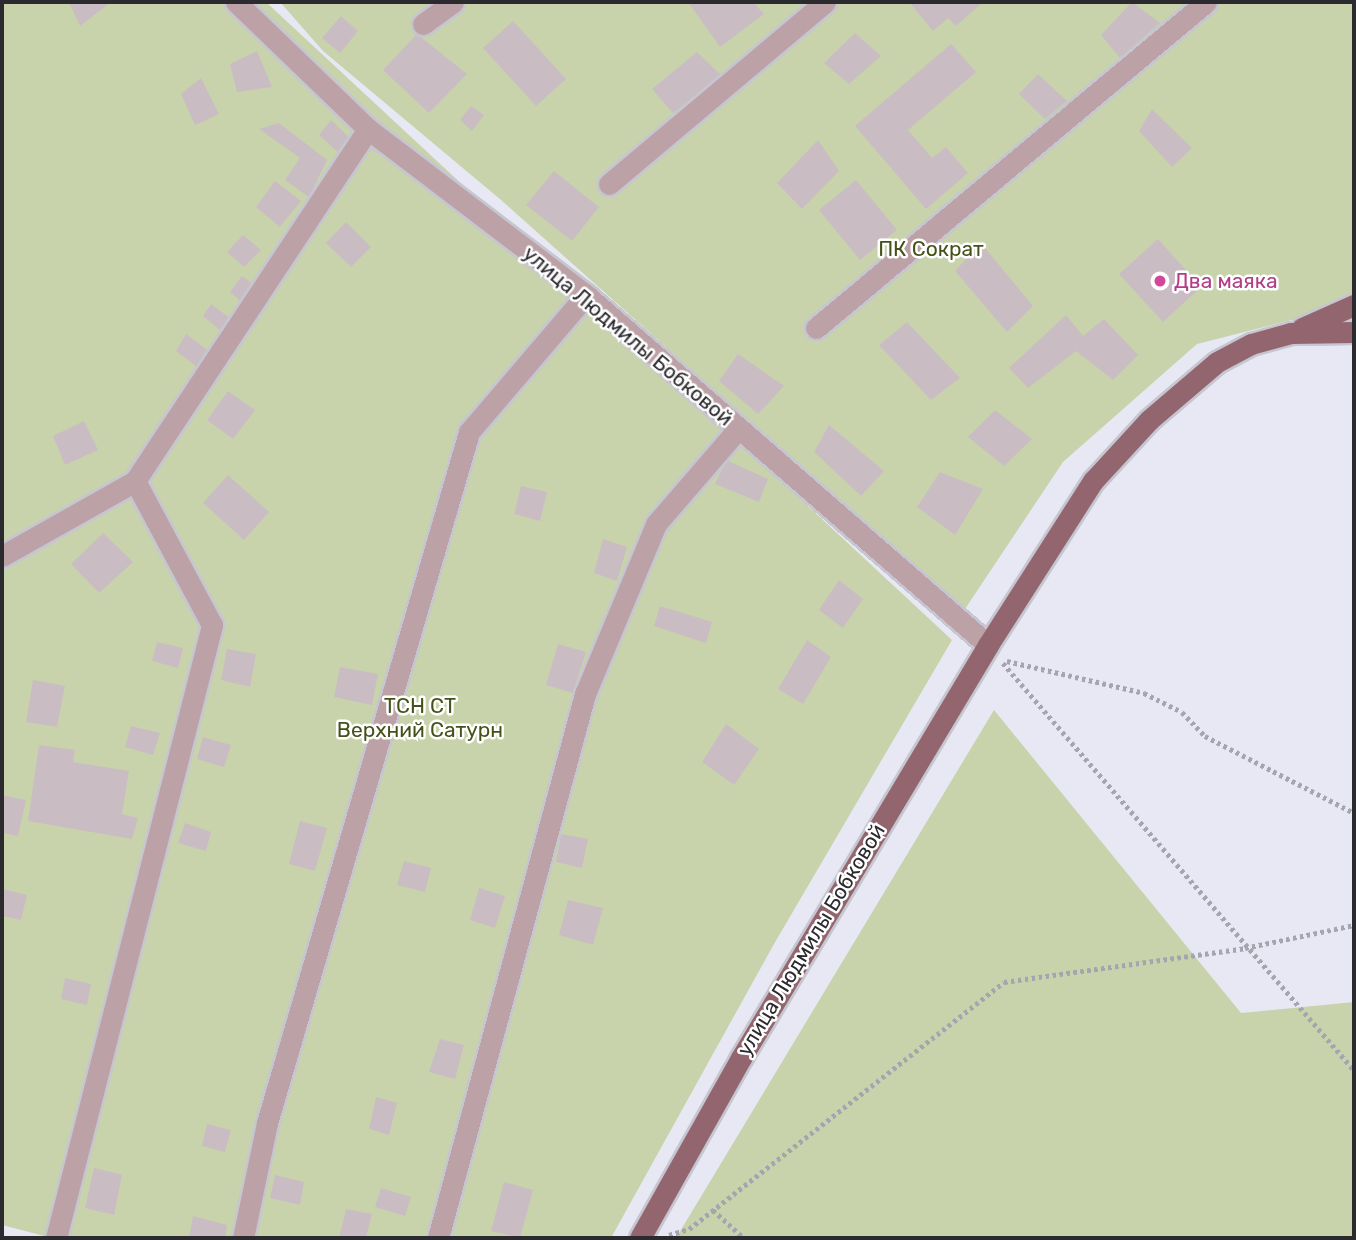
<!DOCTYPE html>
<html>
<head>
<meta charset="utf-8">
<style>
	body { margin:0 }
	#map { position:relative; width:1356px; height:1240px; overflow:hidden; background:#e8e8f4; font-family:Rubik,sans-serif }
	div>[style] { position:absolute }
	.green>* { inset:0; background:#c8d3ac }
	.building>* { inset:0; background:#c9bdc3 }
	.path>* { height:4.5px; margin-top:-2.25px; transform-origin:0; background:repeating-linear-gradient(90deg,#a5a5af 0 3.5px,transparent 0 7px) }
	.roads { filter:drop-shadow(2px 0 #c6c6d1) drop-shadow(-2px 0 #c6c6d1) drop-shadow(0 2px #c6c6d1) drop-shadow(0 -2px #c6c6d1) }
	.minor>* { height:21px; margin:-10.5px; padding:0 10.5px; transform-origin:10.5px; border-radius:10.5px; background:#bca2a6 }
	.major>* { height:21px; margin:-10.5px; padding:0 10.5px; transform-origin:10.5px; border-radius:10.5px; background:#93666f }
	.dots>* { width:19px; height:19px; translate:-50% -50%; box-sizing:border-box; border:4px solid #fff; border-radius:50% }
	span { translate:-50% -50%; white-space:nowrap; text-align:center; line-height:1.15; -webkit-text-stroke:5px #fff; paint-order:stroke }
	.park-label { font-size:21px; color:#455119 }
	.hotel-label { font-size:21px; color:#b23c85 }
	.left { translate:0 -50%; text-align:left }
	.street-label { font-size:21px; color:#2b2a2f }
	.frame { position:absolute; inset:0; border:4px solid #2b2a2f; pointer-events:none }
</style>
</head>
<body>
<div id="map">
	<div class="green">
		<i style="clip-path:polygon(2px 2px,266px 2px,952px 640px,774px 944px,611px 1238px,52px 1238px,2px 1225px)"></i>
		<i style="clip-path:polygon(280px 2px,1354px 2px,1354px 314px,1316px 314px,1197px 344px,1063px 462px,963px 612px,501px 200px,323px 51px)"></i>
		<i style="clip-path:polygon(994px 710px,1241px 1013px,1354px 1002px,1354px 1238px,676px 1238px)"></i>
	</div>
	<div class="building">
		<i style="clip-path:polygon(69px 2px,111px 2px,80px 26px)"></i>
		<i style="clip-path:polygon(688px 2px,753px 2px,764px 14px,720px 47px)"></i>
		<i style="clip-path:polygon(909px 2px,983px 2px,956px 26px,948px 18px,933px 31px)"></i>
		<i style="clip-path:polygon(1132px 2px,1160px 23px,1120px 58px,1101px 35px)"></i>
		<i style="clip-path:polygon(341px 16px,358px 31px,340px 53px,322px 38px)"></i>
		<i style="clip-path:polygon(513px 21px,566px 79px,536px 106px,483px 48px)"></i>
		<i style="clip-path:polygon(855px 33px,881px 56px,849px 84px,824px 63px)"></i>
		<i style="clip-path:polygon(417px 34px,467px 74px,429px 113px,383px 70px)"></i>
		<i style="clip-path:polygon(951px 44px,976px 72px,908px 130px,932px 158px,946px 147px,968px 173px,926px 209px,855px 126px)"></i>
		<i style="clip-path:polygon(257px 51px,272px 87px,237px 92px,230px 64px)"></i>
		<i style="clip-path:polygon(697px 52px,721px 75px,673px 113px,652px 89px)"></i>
		<i style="clip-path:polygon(1038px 74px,1067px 101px,1045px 119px,1019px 94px)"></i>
		<i style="clip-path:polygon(201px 78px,219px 114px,195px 125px,181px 94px)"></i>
		<i style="clip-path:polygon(471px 106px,484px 115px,472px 131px,460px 120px)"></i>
		<i style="clip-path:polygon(1152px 109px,1192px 148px,1172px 167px,1139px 131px)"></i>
		<i style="clip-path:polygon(331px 120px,352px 140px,340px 154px,319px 135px)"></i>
		<i style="clip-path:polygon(279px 123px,327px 160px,309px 197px,285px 180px,300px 158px,259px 129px)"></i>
		<i style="clip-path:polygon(818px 140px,839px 171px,802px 209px,777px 183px)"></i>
		<i style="clip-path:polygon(554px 171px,599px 207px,572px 241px,526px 205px)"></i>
		<i style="clip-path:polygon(856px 180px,897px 230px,860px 260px,819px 210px)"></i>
		<i style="clip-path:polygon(275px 181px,301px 201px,280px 227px,256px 207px)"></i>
		<i style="clip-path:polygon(346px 222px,371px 247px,351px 267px,326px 243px)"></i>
		<i style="clip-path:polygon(243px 235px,261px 250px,244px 267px,227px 252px)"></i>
		<i style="clip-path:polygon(1158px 239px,1201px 287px,1163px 322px,1119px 274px)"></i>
		<i style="clip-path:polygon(981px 243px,1033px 306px,1007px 332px,955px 271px)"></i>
		<i style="clip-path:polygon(242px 276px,257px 287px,244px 304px,230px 292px)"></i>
		<i style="clip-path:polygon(211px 304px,230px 318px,220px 330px,203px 316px)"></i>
		<i style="clip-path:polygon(1066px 315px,1083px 336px,1104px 319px,1138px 355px,1113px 380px,1076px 351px,1028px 388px,1009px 368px)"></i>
		<i style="clip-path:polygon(907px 322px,960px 378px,931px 400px,879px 345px)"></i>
		<i style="clip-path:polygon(186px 334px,210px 352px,197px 367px,176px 351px)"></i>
		<i style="clip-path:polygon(738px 354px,784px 386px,758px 414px,719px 381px)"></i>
		<i style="clip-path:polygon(228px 391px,255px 410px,233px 439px,207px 420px)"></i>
		<i style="clip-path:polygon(995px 410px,1032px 439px,1004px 466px,968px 437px)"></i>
		<i style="clip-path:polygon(84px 421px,98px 450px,65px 465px,53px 436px)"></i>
		<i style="clip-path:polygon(829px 425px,884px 471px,861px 496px,814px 452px)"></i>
		<i style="clip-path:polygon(726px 460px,768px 479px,759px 502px,715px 484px)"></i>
		<i style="clip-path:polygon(940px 472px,983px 489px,955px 535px,917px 507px)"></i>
		<i style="clip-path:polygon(228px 475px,269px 512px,244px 540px,203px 503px)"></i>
		<i style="clip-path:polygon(521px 486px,547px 492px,540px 521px,514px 514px)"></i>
		<i style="clip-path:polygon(103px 533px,133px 562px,99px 593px,71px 564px)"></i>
		<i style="clip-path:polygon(603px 539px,627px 547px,617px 581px,594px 573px)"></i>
		<i style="clip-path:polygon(839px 580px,863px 599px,843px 628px,819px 610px)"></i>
		<i style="clip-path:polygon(660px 606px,712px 622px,706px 643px,654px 626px)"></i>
		<i style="clip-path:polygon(807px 640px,831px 657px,803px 704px,778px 689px)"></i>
		<i style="clip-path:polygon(157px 642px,183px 648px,178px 668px,152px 661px)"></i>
		<i style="clip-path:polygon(558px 644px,586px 652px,573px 693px,546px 685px)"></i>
		<i style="clip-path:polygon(227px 649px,256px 654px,250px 687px,221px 680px)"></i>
		<i style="clip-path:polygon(340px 667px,378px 674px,372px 705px,334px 697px)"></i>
		<i style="clip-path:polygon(33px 680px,65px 686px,57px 727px,26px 722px)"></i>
		<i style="clip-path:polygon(726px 724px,759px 749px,734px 785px,702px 762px)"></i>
		<i style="clip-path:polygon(131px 726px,160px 733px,153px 755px,125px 747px)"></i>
		<i style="clip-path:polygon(203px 737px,231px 745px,224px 767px,197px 759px)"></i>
		<i style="clip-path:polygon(39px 745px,75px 750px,73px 762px,129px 771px,122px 814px,138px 818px,132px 839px,28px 821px)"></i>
		<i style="clip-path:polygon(2px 795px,26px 800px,18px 836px,2px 833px)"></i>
		<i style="clip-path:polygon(300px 821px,327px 828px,315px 871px,289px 864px)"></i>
		<i style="clip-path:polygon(185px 823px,211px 832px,206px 851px,178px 843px)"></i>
		<i style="clip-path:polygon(561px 834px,588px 839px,582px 868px,556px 862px)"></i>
		<i style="clip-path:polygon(404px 861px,431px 868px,425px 892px,397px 885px)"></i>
		<i style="clip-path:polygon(479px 888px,505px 896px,495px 928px,470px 920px)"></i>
		<i style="clip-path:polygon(2px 889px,27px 895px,21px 920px,2px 916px)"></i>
		<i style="clip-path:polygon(568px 900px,603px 908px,593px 945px,559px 935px)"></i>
		<i style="clip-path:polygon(65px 978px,91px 984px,87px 1005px,61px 999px)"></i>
		<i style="clip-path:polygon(440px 1039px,464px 1045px,455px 1079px,429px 1072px)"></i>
		<i style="clip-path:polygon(376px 1097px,397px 1103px,389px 1135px,369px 1129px)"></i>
		<i style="clip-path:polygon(207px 1124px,231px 1130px,225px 1152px,202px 1146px)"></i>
		<i style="clip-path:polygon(94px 1168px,122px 1175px,114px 1215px,85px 1208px)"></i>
		<i style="clip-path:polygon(275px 1175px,304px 1182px,300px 1205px,270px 1198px)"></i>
		<i style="clip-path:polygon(504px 1182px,533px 1190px,520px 1238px,491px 1231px)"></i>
		<i style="clip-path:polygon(381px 1188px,411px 1197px,405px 1216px,375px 1207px)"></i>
		<i style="clip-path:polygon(346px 1209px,372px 1214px,366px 1238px,339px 1238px)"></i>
		<i style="clip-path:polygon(193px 1216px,227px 1225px,225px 1238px,189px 1238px)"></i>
	</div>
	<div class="path">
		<i style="left:1007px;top:661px;width:141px;rotate:13.1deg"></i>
		<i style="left:1144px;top:693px;width:42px;rotate:26.6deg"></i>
		<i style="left:1182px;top:712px;width:33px;rotate:46deg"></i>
		<i style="left:1205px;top:736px;width:168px;rotate:27.3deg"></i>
		<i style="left:1003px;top:663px;width:537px;rotate:49.23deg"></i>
		<i style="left:713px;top:1210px;width:42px;rotate:42.1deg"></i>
		<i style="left:669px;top:1235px;width:21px;rotate:-17deg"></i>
		<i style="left:689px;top:1229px;width:400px;rotate:-38.1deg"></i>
		<i style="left:1004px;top:982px;width:243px;rotate:-8deg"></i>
		<i style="left:1245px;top:948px;width:111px;rotate:-11.9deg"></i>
	</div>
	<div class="roads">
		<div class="minor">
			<i style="left:236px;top:2px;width:183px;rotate:43.9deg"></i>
			<i style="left:368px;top:129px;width:274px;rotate:37.3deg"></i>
			<i style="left:586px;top:295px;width:533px;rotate:41.04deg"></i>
			<i style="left:423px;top:24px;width:37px;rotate:-36deg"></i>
			<i style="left:609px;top:184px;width:282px;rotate:-40.1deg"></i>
			<i style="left:816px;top:328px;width:508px;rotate:-39.89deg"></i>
			<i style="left:2px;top:556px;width:153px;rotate:-29.4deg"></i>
			<i style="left:135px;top:481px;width:422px;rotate:-56.5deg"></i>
			<i style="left:56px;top:1238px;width:633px;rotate:-75.72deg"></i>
			<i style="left:212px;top:625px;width:163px;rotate:-118.1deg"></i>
			<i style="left:243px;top:1238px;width:117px;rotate:-78.2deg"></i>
			<i style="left:267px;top:1123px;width:720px;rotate:-73.7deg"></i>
			<i style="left:469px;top:432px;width:180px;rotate:-49.5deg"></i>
			<i style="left:438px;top:1238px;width:564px;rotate:-74.88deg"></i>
			<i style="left:585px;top:694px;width:184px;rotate:-67.3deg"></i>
			<i style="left:656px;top:524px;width:125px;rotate:-49.2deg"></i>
		</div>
		<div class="major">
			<i style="left:1302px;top:328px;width:57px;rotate:-23.9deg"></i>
			<i style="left:640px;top:1238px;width:206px;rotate:-60.7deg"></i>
			<i style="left:741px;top:1058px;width:481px;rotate:-59.1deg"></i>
			<i style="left:988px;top:645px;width:195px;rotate:-57.4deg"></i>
			<i style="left:1093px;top:481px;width:83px;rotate:-47.4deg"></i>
			<i style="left:1149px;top:420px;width:89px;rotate:-40.5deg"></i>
			<i style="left:1217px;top:362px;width:38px;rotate:-28deg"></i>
			<i style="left:1251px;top:344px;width:41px;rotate:-15.4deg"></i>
			<i style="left:1291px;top:333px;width:63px;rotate:-0.9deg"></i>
		</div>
	</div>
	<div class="dots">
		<i style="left:1160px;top:281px;background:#d1479c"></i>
	</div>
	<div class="park-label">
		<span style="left:931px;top:249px">ПК Сократ</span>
		<span style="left:420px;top:718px">ТСН СТ<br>Верхний Сатурн</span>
	</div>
	<div class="hotel-label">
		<span class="left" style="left:1174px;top:281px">Два маяка</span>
	</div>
	<div class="street-label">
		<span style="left:628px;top:336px;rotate:40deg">улица Людмилы Бобковой</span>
		<span style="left:811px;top:940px;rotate:-59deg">улица Людмилы Бобковой</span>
	</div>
	<div class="frame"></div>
</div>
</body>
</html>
